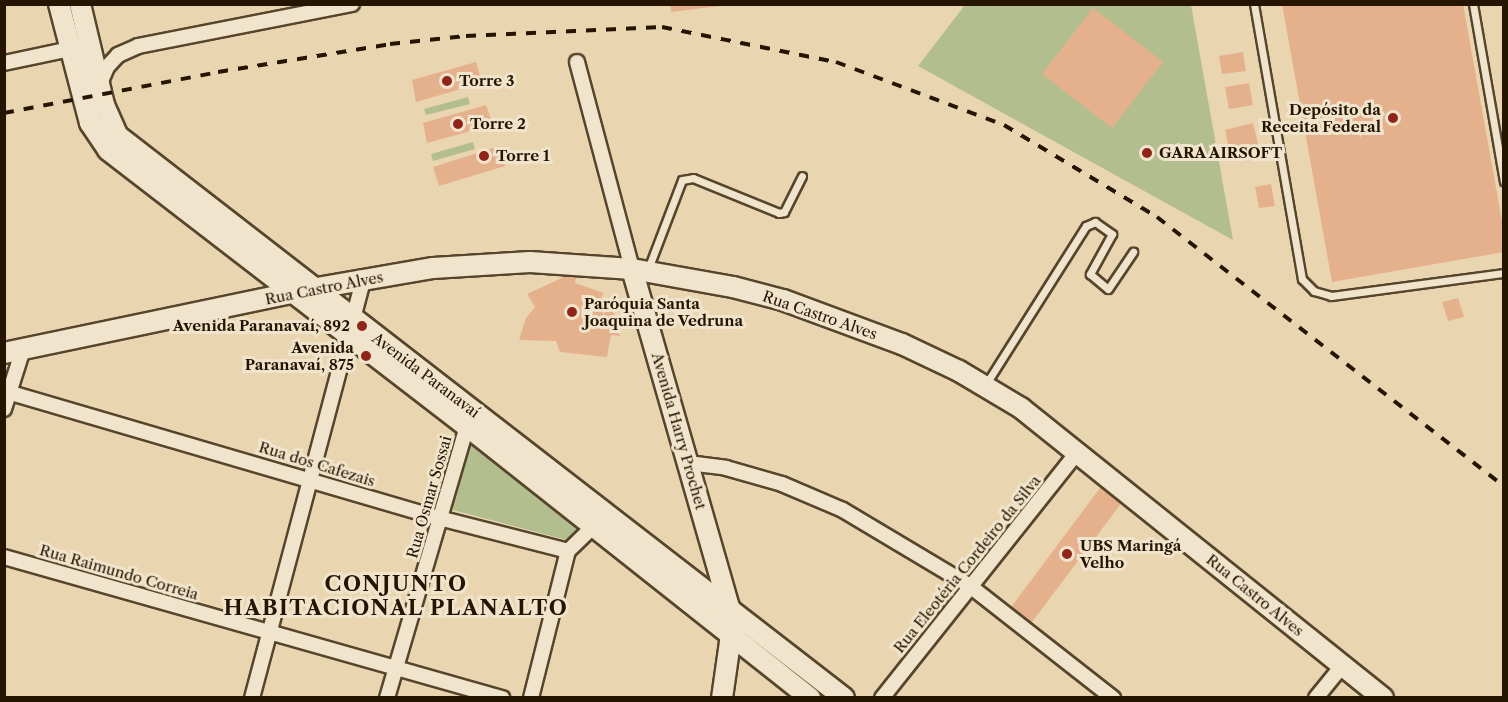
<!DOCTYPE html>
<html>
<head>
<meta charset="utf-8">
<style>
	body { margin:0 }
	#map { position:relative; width:1508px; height:702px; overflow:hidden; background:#e9d6b1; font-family:"Libre Caslon Text",serif }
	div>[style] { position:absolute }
	.green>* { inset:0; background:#b3be8e }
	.building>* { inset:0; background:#e5b18c }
	.roads { filter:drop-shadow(2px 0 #56452c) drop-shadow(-2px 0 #56452c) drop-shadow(0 2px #56452c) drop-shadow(0 -2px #56452c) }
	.lane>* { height:7px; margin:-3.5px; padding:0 3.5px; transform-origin:3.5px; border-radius:3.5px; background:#f1e4cc }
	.street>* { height:14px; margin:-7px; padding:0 7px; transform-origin:7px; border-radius:7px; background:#f1e4cc }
	.secondary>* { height:20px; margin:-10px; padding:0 10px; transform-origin:10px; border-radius:10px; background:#f1e4cc }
	.rail>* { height:4px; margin-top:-2px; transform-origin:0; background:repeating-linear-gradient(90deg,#251500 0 10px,transparent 0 20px) }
	.dots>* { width:16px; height:16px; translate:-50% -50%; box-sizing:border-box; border:3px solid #f1e4cc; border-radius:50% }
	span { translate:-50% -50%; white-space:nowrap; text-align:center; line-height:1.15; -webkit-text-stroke:6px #f1e4cc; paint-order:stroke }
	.poi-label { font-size:15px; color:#251500; font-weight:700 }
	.left { translate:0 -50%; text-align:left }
	.right { translate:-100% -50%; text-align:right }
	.street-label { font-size:15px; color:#251500 }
	.district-label { font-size:21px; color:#251500; font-weight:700; letter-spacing:1.5px }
	.frame { position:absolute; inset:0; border:6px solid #251500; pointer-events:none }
</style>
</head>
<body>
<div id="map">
	<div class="green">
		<i style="clip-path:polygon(965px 5px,1191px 5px,1233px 240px,918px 66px)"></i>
		<i style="clip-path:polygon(468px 97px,470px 104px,426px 115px,424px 109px)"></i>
		<i style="clip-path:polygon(473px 142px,475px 149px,433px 161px,431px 154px)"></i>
		<i style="clip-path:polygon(471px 434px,582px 525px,567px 540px,449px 509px)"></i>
	</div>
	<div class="building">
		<i style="clip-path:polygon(670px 4px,720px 4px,720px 6px,671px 12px)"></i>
		<i style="clip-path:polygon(1282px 4px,1463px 4px,1504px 232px,1504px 252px,1332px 282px)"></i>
		<i style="clip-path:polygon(1093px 8px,1163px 62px,1112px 128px,1042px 74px)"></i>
		<i style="clip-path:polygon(1243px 52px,1246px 71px,1222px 74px,1219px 56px)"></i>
		<i style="clip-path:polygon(476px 62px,482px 83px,416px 102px,412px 80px)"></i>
		<i style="clip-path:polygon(1249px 83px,1253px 105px,1229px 109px,1225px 87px)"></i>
		<i style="clip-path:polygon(486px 105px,493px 125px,427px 143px,423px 123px)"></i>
		<i style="clip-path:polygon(1253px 123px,1259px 148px,1230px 154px,1225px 130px)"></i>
		<i style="clip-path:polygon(499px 146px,505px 166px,439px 186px,433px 167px)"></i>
		<i style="clip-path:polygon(1271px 184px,1275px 206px,1259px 208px,1255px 187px)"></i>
		<i style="clip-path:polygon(564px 277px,576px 277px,575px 283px,604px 293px,601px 297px,620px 322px,616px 323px,620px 336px,611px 335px,607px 357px,560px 352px,556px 341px,519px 340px,526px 318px,535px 307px,527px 294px)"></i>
		<i style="clip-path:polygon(1458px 298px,1464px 317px,1448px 321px,1442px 302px)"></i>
		<i style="clip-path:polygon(1109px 476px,1129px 493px,1029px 626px,1006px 614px)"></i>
	</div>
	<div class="roads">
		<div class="lane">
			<i style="left:1254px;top:4px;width:279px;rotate:80.1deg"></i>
			<i style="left:1302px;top:279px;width:17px;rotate:45deg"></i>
			<i style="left:1314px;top:291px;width:18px;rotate:16deg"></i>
			<i style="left:1331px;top:296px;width:175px;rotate:-7.6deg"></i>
			<i style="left:1473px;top:4px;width:180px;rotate:80.1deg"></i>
			<i style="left:648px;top:269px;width:95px;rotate:-69.1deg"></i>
			<i style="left:682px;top:180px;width:11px;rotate:-10deg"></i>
			<i style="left:693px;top:178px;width:93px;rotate:22.1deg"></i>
			<i style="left:779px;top:213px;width:5px;rotate:-11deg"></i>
			<i style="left:784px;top:212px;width:40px;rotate:-63.4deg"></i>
			<i style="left:986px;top:384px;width:187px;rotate:-57.7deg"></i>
			<i style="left:1086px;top:226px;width:10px;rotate:-24deg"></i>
			<i style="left:1095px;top:222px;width:21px;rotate:35deg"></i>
			<i style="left:1112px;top:234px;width:46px;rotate:118.8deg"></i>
			<i style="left:1090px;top:274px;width:23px;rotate:40deg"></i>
			<i style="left:1108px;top:289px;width:45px;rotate:-56deg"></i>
		</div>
		<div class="street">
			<i style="left:577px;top:62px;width:214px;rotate:75.1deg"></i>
			<i style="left:4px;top:63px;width:67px;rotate:-12deg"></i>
			<i style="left:99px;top:86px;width:21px;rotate:-67deg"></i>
			<i style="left:107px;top:67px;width:16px;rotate:-47deg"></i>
			<i style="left:118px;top:55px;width:22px;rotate:-24deg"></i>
			<i style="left:138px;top:46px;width:218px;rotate:-11.1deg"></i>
			<i style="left:4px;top:391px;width:453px;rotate:16.3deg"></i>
			<i style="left:439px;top:518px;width:133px;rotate:14.3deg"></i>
			<i style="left:568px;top:551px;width:42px;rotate:-44deg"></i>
			<i style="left:4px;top:409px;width:63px;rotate:-72.4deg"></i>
			<i style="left:688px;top:463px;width:38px;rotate:7deg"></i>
			<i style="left:726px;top:468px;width:58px;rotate:15.9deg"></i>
			<i style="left:782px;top:484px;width:66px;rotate:23.1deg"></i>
			<i style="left:843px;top:510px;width:148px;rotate:30.9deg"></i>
			<i style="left:970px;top:586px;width:182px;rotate:38.1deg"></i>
			<i style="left:4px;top:557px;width:518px;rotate:15.81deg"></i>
			<i style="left:252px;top:698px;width:435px;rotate:-75.1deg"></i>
			<i style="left:387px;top:698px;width:290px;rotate:-73.6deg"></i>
			<i style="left:531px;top:698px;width:152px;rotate:-75.9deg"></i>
			<i style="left:882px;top:698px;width:315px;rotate:-51.5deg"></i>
			<i style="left:1316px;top:698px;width:41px;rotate:-50.9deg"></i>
		</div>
		<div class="secondary">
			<i style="left:59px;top:4px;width:123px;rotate:75.4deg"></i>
			<i style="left:90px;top:123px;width:32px;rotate:56deg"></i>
			<i style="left:108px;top:150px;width:453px;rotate:37.6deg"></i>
			<i style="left:467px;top:426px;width:438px;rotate:38.4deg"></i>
			<i style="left:80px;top:4px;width:104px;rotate:76.6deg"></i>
			<i style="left:104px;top:105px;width:34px;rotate:66deg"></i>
			<i style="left:118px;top:136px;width:918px;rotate:37.74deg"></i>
			<i style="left:632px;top:269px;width:352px;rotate:74deg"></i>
			<i style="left:729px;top:607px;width:28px;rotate:86deg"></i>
			<i style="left:731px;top:635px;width:64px;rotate:98.1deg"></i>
			<i style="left:4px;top:353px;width:314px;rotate:-11.8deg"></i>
			<i style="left:311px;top:289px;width:124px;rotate:-9.8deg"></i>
			<i style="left:433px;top:268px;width:97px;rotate:-3.5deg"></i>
			<i style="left:530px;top:262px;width:102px;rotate:3.9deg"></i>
			<i style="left:632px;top:269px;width:103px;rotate:10.1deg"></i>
			<i style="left:733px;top:287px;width:52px;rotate:14.6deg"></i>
			<i style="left:783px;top:300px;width:127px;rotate:20.3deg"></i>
			<i style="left:902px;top:344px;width:63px;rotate:25.3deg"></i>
			<i style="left:959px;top:371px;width:72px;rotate:30.8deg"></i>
			<i style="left:1021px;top:408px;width:464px;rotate:38.7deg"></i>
		</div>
	</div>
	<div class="rail">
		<i style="left:4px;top:113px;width:218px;rotate:-10.8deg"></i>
		<i style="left:218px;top:72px;width:174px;rotate:-9.2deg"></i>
		<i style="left:390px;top:44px;width:76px;rotate:-6deg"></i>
		<i style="left:466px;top:36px;width:196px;rotate:-2.6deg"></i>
		<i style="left:662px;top:27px;width:177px;rotate:11.4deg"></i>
		<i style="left:836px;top:62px;width:179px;rotate:20.6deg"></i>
		<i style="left:1004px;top:125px;width:179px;rotate:31deg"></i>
		<i style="left:1157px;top:217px;width:439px;rotate:37.8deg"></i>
	</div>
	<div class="dots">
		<i style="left:447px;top:81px;background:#8f2418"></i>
		<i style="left:1393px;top:118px;background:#8f2418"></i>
		<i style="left:458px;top:124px;background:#8f2418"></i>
		<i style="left:1147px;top:153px;background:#8f2418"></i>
		<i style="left:484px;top:156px;background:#8f2418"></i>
		<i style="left:572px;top:312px;background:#8f2418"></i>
		<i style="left:362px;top:326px;background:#8f2418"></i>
		<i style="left:366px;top:356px;background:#8f2418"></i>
		<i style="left:1067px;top:554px;background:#8f2418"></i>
	</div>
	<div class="poi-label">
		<span class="left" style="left:459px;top:81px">Torre 3</span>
		<span class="right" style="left:1381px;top:118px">Depósito da<br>Receita Federal</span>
		<span class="left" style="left:470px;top:124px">Torre 2</span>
		<span class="left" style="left:1159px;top:153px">GARA AIRSOFT</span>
		<span class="left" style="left:496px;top:156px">Torre 1</span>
		<span class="left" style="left:584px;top:312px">Paróquia Santa<br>Joaquina de Vedruna</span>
		<span class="right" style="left:350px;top:326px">Avenida Paranavaí, 892</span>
		<span class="right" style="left:354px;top:356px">Avenida<br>Paranavaí, 875</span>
		<span class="left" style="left:1080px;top:554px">UBS Maringá<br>Velho</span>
	</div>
	<div class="street-label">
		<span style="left:324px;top:288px;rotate:-11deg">Rua Castro Alves</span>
		<span style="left:820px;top:315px;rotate:19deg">Rua Castro Alves</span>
		<span style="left:426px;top:375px;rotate:37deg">Avenida Paranavaí</span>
		<span style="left:679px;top:431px;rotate:74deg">Avenida Harry Prochet</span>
		<span style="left:317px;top:464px;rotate:17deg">Rua dos Cafezais</span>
		<span style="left:429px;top:497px;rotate:-74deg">Rua Osmar Sossai</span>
		<span style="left:967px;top:564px;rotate:-51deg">Rua Eleotéria Cordeiro da Silva</span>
		<span style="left:119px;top:572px;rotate:16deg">Rua Raimundo Correia</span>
		<span style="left:1255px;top:595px;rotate:39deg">Rua Castro Alves</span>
	</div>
	<div class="district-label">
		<span style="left:396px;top:596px">CONJUNTO<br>HABITACIONAL PLANALTO</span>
	</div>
	<div class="frame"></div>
</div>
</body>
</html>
